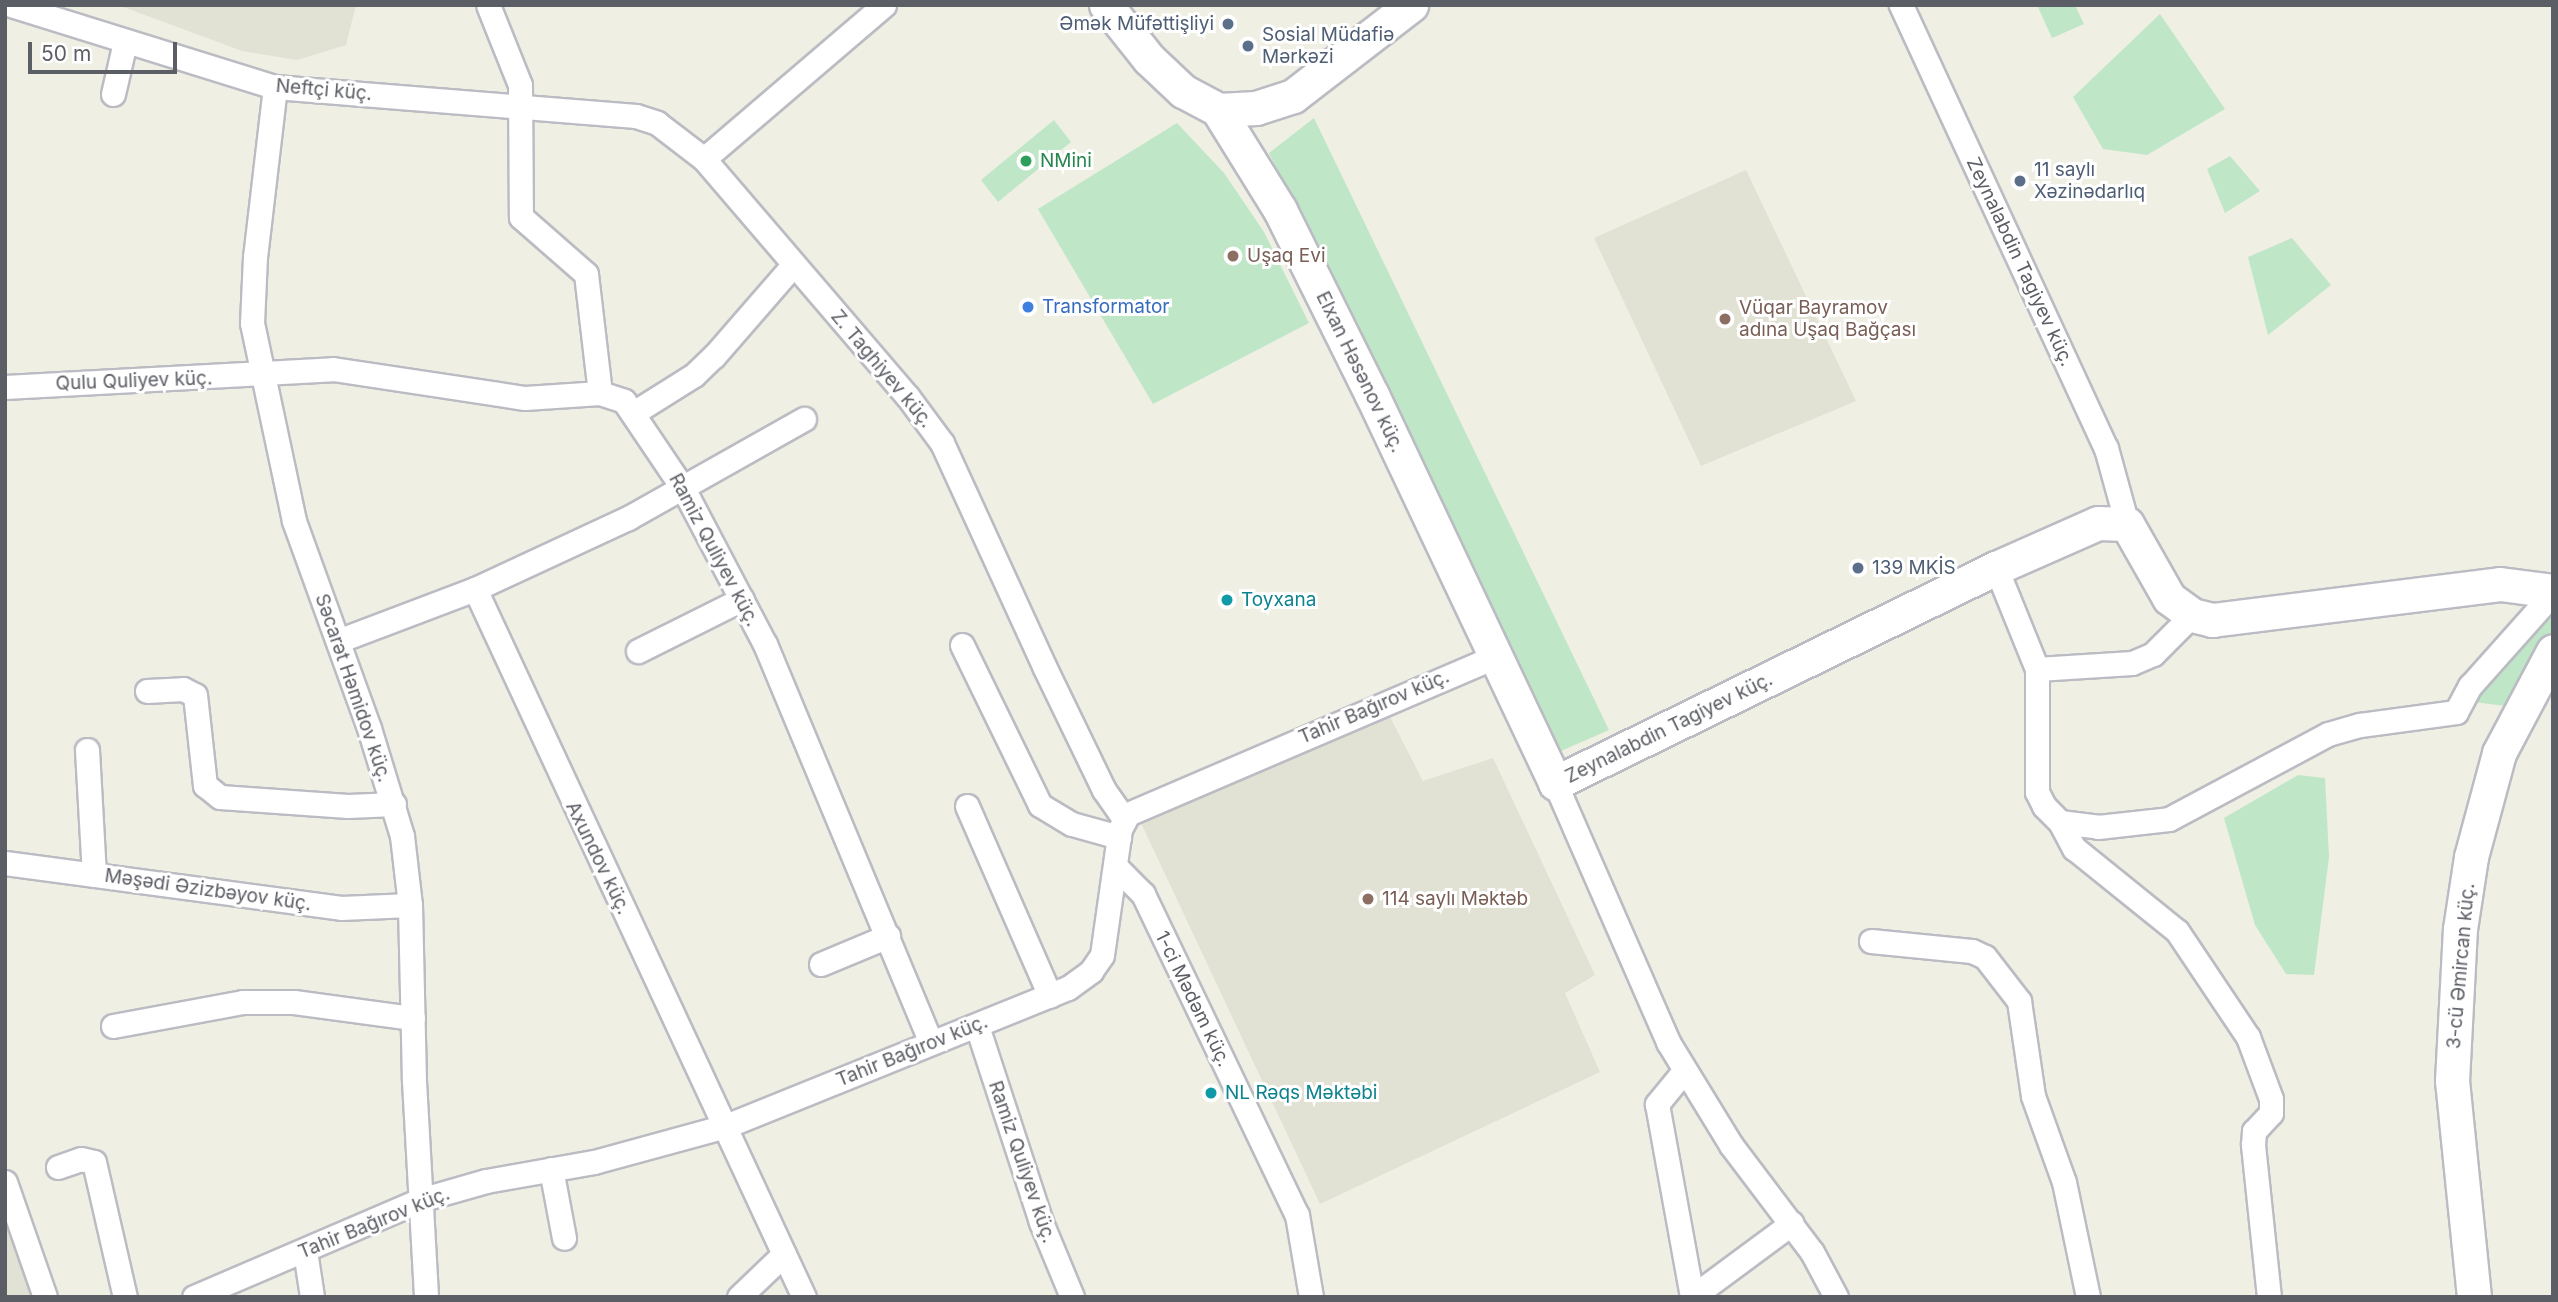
<!DOCTYPE html>
<html>
<head>
<meta charset="utf-8">
<style>
	body { margin:0 }
	#map { position:relative; width:2558px; height:1302px; overflow:hidden; background:#efefe4; font-family:Inter,sans-serif }
	div>[style] { position:absolute }
	.education>* { inset:0; background:#e1e1d4 }
	.green>* { inset:0; background:#bfe7c7 }
	.roads { filter:drop-shadow(2px 0 #bbbcc3) drop-shadow(-2px 0 #bbbcc3) drop-shadow(0 2px #bbbcc3) drop-shadow(0 -2px #bbbcc3) }
	.street>* { height:23px; margin:-11.5px; padding:0 11.5px; transform-origin:11.5px; border-radius:11.5px; background:#fff }
	.secondary>* { height:33px; margin:-16.5px; padding:0 16.5px; transform-origin:16.5px; border-radius:16.5px; background:#fff }
	.dots>* { width:19px; height:19px; translate:-50% -50%; box-sizing:border-box; border:4px solid #fff; border-radius:50% }
	span { translate:-50% -50%; white-space:nowrap; text-align:center; line-height:1.15; -webkit-text-stroke:6px #fff; paint-order:stroke }
	.service-label { font-size:19px; color:#4e5e75 }
	.right { translate:-100% -50%; text-align:right }
	.left { translate:0 -50%; text-align:left }
	.street-label { font-size:19px; color:#5c5e65 }
	.leisure-label { font-size:19px; color:#27864d }
	.education-label { font-size:19px; color:#785e54 }
	.shop-label { font-size:19px; color:#366cbe }
	.culture-label { font-size:19px; color:#0d838f }
	.frame { position:absolute; inset:0; border:7px solid #5c5e65; pointer-events:none }
	.scale { position:absolute; left:28px; top:42px; width:149px; height:32px; box-sizing:border-box; border:4px solid #5c5e65; border-top:0; padding-left:9px; font-size:21px; line-height:24px; white-space:nowrap; color:#5c5e65; -webkit-text-stroke:5px #fff; paint-order:stroke }
</style>
</head>
<body>
<div id="map">
	<div class="education">
		<i style="clip-path:polygon(118px 5px,356px 5px,346px 45px,297px 60px,242px 51px)"></i>
		<i style="clip-path:polygon(1746px 170px,1856px 401px,1701px 466px,1594px 238px)"></i>
		<i style="clip-path:polygon(1389px 715px,1423px 781px,1493px 758px,1595px 975px,1565px 993px,1600px 1072px,1320px 1204px,1141px 823px)"></i>
		<i style="clip-path:polygon(5px 1206px,34px 1284px,32px 1297px,5px 1297px)"></i>
	</div>
	<div class="green">
		<i style="clip-path:polygon(2037px 5px,2075px 5px,2084px 24px,2052px 38px)"></i>
		<i style="clip-path:polygon(2160px 14px,2225px 109px,2147px 155px,2103px 149px,2073px 97px)"></i>
		<i style="clip-path:polygon(1314px 118px,1609px 730px,1561px 751px,1269px 153px)"></i>
		<i style="clip-path:polygon(1054px 120px,1071px 142px,998px 202px,981px 180px)"></i>
		<i style="clip-path:polygon(1177px 123px,1224px 173px,1264px 232px,1309px 323px,1153px 404px,1038px 209px)"></i>
		<i style="clip-path:polygon(2230px 156px,2260px 191px,2225px 213px,2207px 169px)"></i>
		<i style="clip-path:polygon(2292px 238px,2331px 285px,2268px 335px,2248px 257px)"></i>
		<i style="clip-path:polygon(2547px 612px,2553px 618px,2553px 633px,2506px 706px,2473px 702px)"></i>
		<i style="clip-path:polygon(2298px 775px,2325px 778px,2329px 857px,2314px 975px,2286px 974px,2255px 925px,2224px 818px)"></i>
	</div>
	<div class="roads">
		<div class="street">
			<i style="left:11px;top:5px;width:276px;rotate:17.3deg"></i>
			<i style="left:275px;top:87px;width:362px;rotate:4.6deg"></i>
			<i style="left:636px;top:116px;width:22px;rotate:18deg"></i>
			<i style="left:657px;top:123px;width:59px;rotate:37.5deg"></i>
			<i style="left:488px;top:5px;width:86px;rotate:68.2deg"></i>
			<i style="left:520px;top:85px;width:132px;rotate:89.6deg"></i>
			<i style="left:521px;top:217px;width:86px;rotate:41.2deg"></i>
			<i style="left:586px;top:274px;width:120px;rotate:83.3deg"></i>
			<i style="left:884px;top:5px;width:237px;rotate:139.5deg"></i>
			<i style="left:704px;top:159px;width:313px;rotate:49.4deg"></i>
			<i style="left:908px;top:397px;width:57px;rotate:53.5deg"></i>
			<i style="left:942px;top:443px;width:245px;rotate:65.4deg"></i>
			<i style="left:1044px;top:666px;width:138px;rotate:64.2deg"></i>
			<i style="left:1104px;top:790px;width:35px;rotate:55deg"></i>
			<i style="left:1901px;top:5px;width:488px;rotate:65.2deg"></i>
			<i style="left:2106px;top:448px;width:79px;rotate:74.6deg"></i>
			<i style="left:275px;top:87px;width:171px;rotate:96.7deg"></i>
			<i style="left:255px;top:257px;width:66px;rotate:92.6deg"></i>
			<i style="left:252px;top:323px;width:202px;rotate:78deg"></i>
			<i style="left:294px;top:521px;width:220px;rotate:70.1deg"></i>
			<i style="left:369px;top:728px;width:113px;rotate:73deg"></i>
			<i style="left:402px;top:836px;width:69px;rotate:83.4deg"></i>
			<i style="left:410px;top:905px;width:176px;rotate:88.7deg"></i>
			<i style="left:414px;top:1081px;width:216px;rotate:86.8deg"></i>
			<i style="left:113px;top:94px;width:53px;rotate:-77deg"></i>
			<i style="left:5px;top:387px;width:328px;rotate:-3.1deg"></i>
			<i style="left:333px;top:369px;width:194px;rotate:8.6deg"></i>
			<i style="left:525px;top:398px;width:75px;rotate:-3.8deg"></i>
			<i style="left:600px;top:393px;width:25px;rotate:18deg"></i>
			<i style="left:624px;top:401px;width:107px;rotate:56deg"></i>
			<i style="left:684px;top:490px;width:174px;rotate:62.3deg"></i>
			<i style="left:765px;top:644px;width:432px;rotate:67.4deg"></i>
			<i style="left:635px;top:412px;width:70px;rotate:-32.1deg"></i>
			<i style="left:694px;top:375px;width:28px;rotate:-44deg"></i>
			<i style="left:714px;top:356px;width:121px;rotate:-49deg"></i>
			<i style="left:1996px;top:568px;width:109px;rotate:67.9deg"></i>
			<i style="left:2037px;top:669px;width:123px;rotate:90deg"></i>
			<i style="left:2037px;top:792px;width:16px;rotate:63deg"></i>
			<i style="left:2044px;top:806px;width:23px;rotate:45deg"></i>
			<i style="left:2060px;top:822px;width:38px;rotate:7deg"></i>
			<i style="left:2098px;top:827px;width:71px;rotate:-6.4deg"></i>
			<i style="left:2169px;top:819px;width:180px;rotate:-28.1deg"></i>
			<i style="left:2328px;top:734px;width:33px;rotate:-16deg"></i>
			<i style="left:2360px;top:725px;width:97px;rotate:-7.7deg"></i>
			<i style="left:2456px;top:712px;width:30px;rotate:-62deg"></i>
			<i style="left:2470px;top:686px;width:125px;rotate:-48.3deg"></i>
			<i style="left:475px;top:589px;width:781px;rotate:65.08deg"></i>
			<i style="left:338px;top:641px;width:147px;rotate:-20.8deg"></i>
			<i style="left:475px;top:589px;width:169px;rotate:-24.9deg"></i>
			<i style="left:628px;top:518px;width:202px;rotate:-29.4deg"></i>
			<i style="left:962px;top:645px;width:178px;rotate:64deg"></i>
			<i style="left:1040px;top:805px;width:37px;rotate:31deg"></i>
			<i style="left:1072px;top:824px;width:49px;rotate:15.5deg"></i>
			<i style="left:638px;top:651px;width:116px;rotate:-26.6deg"></i>
			<i style="left:2037px;top:669px;width:95px;rotate:-3.6deg"></i>
			<i style="left:2132px;top:663px;width:23px;rotate:-23deg"></i>
			<i style="left:2153px;top:654px;width:55px;rotate:-45deg"></i>
			<i style="left:147px;top:691px;width:36px;rotate:-3deg"></i>
			<i style="left:183px;top:689px;width:13px;rotate:27deg"></i>
			<i style="left:195px;top:695px;width:91px;rotate:83.7deg"></i>
			<i style="left:205px;top:785px;width:19px;rotate:39deg"></i>
			<i style="left:220px;top:797px;width:128px;rotate:4deg"></i>
			<i style="left:348px;top:806px;width:46px;rotate:-2.5deg"></i>
			<i style="left:87px;top:750px;width:125px;rotate:86.8deg"></i>
			<i style="left:1555px;top:783px;width:283px;rotate:66.4deg"></i>
			<i style="left:1668px;top:1042px;width:121px;rotate:58.5deg"></i>
			<i style="left:1731px;top:1145px;width:134px;rotate:52.9deg"></i>
			<i style="left:1812px;top:1252px;width:51px;rotate:61.9deg"></i>
			<i style="left:967px;top:806px;width:207px;rotate:66.4deg"></i>
			<i style="left:2060px;top:822px;width:30px;rotate:62deg"></i>
			<i style="left:2074px;top:848px;width:132px;rotate:38.9deg"></i>
			<i style="left:2177px;top:931px;width:128px;rotate:56.2deg"></i>
			<i style="left:2248px;top:1037px;width:66px;rotate:69.6deg"></i>
			<i style="left:2271px;top:1099px;width:14px;rotate:90deg"></i>
			<i style="left:2271px;top:1113px;width:25px;rotate:133deg"></i>
			<i style="left:2254px;top:1131px;width:14px;rotate:94deg"></i>
			<i style="left:2253px;top:1145px;width:153px;rotate:84deg"></i>
			<i style="left:5px;top:863px;width:339px;rotate:7.6deg"></i>
			<i style="left:341px;top:908px;width:69px;rotate:-2.5deg"></i>
			<i style="left:1115px;top:866px;width:40px;rotate:45deg"></i>
			<i style="left:1143px;top:894px;width:356px;rotate:64.4deg"></i>
			<i style="left:1297px;top:1215px;width:83px;rotate:80.3deg"></i>
			<i style="left:1871px;top:941px;width:101px;rotate:5.7deg"></i>
			<i style="left:1972px;top:951px;width:14px;rotate:25deg"></i>
			<i style="left:1985px;top:957px;width:56px;rotate:52.3deg"></i>
			<i style="left:2019px;top:1001px;width:96px;rotate:81.6deg"></i>
			<i style="left:2033px;top:1096px;width:91px;rotate:70.2deg"></i>
			<i style="left:2064px;top:1182px;width:117px;rotate:78.2deg"></i>
			<i style="left:821px;top:964px;width:73px;rotate:-22.7deg"></i>
			<i style="left:113px;top:1026px;width:132px;rotate:-10.5deg"></i>
			<i style="left:243px;top:1002px;width:51px"></i>
			<i style="left:294px;top:1002px;width:120px;rotate:7.7deg"></i>
			<i style="left:977px;top:1026px;width:206px;rotate:71.9deg"></i>
			<i style="left:1041px;top:1222px;width:81px;rotate:67.5deg"></i>
			<i style="left:1684px;top:1071px;width:43px;rotate:129.3deg"></i>
			<i style="left:1657px;top:1104px;width:196px;rotate:79.7deg"></i>
			<i style="left:58px;top:1167px;width:24px;rotate:-19deg"></i>
			<i style="left:81px;top:1159px;width:13px;rotate:13deg"></i>
			<i style="left:94px;top:1162px;width:139px;rotate:77.1deg"></i>
			<i style="left:551px;top:1169px;width:70px;rotate:79.3deg"></i>
			<i style="left:5px;top:1182px;width:122px;rotate:70.8deg"></i>
			<i style="left:305px;top:1251px;width:47px;rotate:81.3deg"></i>
			<i style="left:194px;top:1297px;width:249px;rotate:-23.2deg"></i>
			<i style="left:423px;top:1199px;width:66px;rotate:-15.9deg"></i>
			<i style="left:486px;top:1181px;width:110px;rotate:-10deg"></i>
			<i style="left:594px;top:1162px;width:137px;rotate:-15.3deg"></i>
			<i style="left:726px;top:1126px;width:369px;rotate:-22deg"></i>
			<i style="left:1068px;top:988px;width:29px;rotate:-36deg"></i>
			<i style="left:1091px;top:971px;width:19px;rotate:-55deg"></i>
			<i style="left:1102px;top:955px;width:127px;rotate:-81.9deg"></i>
			<i style="left:1120px;top:829px;width:17px;rotate:-62deg"></i>
			<i style="left:1128px;top:814px;width:400px;rotate:-23.2deg"></i>
			<i style="left:739px;top:1297px;width:62px;rotate:-43.7deg"></i>
			<i style="left:1692px;top:1297px;width:124px;rotate:-36.5deg"></i>
		</div>
		<div class="secondary">
			<i style="left:1106px;top:5px;width:69px;rotate:51.5deg"></i>
			<i style="left:1149px;top:59px;width:47px;rotate:43.3deg"></i>
			<i style="left:1183px;top:91px;width:40px;rotate:28deg"></i>
			<i style="left:1218px;top:110px;width:118px;rotate:58.2deg"></i>
			<i style="left:1280px;top:210px;width:207px;rotate:63.6deg"></i>
			<i style="left:1372px;top:395px;width:429px;rotate:64.7deg"></i>
			<i style="left:1555px;top:783px;width:491px;rotate:-26deg"></i>
			<i style="left:1996px;top:568px;width:111px;rotate:-23.8deg"></i>
			<i style="left:2098px;top:523px;width:29px;rotate:2deg"></i>
			<i style="left:2127px;top:524px;width:85px;rotate:60.4deg"></i>
			<i style="left:2169px;top:598px;width:29px;rotate:36deg"></i>
			<i style="left:2192px;top:615px;width:21px;rotate:14deg"></i>
			<i style="left:2212px;top:620px;width:290px;rotate:-7.1deg"></i>
			<i style="left:2500px;top:584px;width:53px;rotate:7.5deg"></i>
			<i style="left:1218px;top:110px;width:38px;rotate:-3deg"></i>
			<i style="left:1256px;top:108px;width:39px;rotate:-18deg"></i>
			<i style="left:1293px;top:96px;width:149px;rotate:-37.6deg"></i>
			<i style="left:2474px;top:1297px;width:217px;rotate:-95.8deg"></i>
			<i style="left:2452px;top:1081px;width:152px;rotate:-87deg"></i>
			<i style="left:2460px;top:929px;width:73px;rotate:-81.3deg"></i>
			<i style="left:2471px;top:857px;width:108px;rotate:-74.9deg"></i>
			<i style="left:2499px;top:753px;width:115px;rotate:-62.1deg"></i>
		</div>
	</div>
	<div class="dots">
		<i style="left:1228px;top:24px;background:#5c6f8a"></i>
		<i style="left:1248px;top:46px;background:#5c6f8a"></i>
		<i style="left:1026px;top:161px;background:#2e9e5b"></i>
		<i style="left:2020px;top:181px;background:#5c6f8a"></i>
		<i style="left:1233px;top:256px;background:#8d6e63"></i>
		<i style="left:1028px;top:307px;background:#3f7fe0"></i>
		<i style="left:1725px;top:319px;background:#8d6e63"></i>
		<i style="left:1858px;top:568px;background:#5c6f8a"></i>
		<i style="left:1227px;top:600px;background:#0f9aa8"></i>
		<i style="left:1368px;top:899px;background:#8d6e63"></i>
		<i style="left:1211px;top:1093px;background:#0f9aa8"></i>
	</div>
	<div class="service-label">
		<span class="right" style="left:1214px;top:24px">Əmək Müfəttişliyi</span>
		<span class="left" style="left:1262px;top:46px">Sosial Müdafiə<br>Mərkəzi</span>
		<span class="left" style="left:2034px;top:181px">11 saylı<br>Xəzinədarlıq</span>
		<span class="left" style="left:1872px;top:568px">139 MKİS</span>
	</div>
	<div class="street-label">
		<span style="left:324px;top:90px;rotate:5deg">Neftçi küç.</span>
		<span style="left:2020px;top:262px;rotate:65deg">Zeynalabdin Tagiyev küç.</span>
		<span style="left:882px;top:369px;rotate:50deg">Z. Taghiyev küç.</span>
		<span style="left:1360px;top:372px;rotate:64deg">Elxan Həsənov küç.</span>
		<span style="left:134px;top:381px;rotate:-2deg">Qulu Quliyev küç.</span>
		<span style="left:714px;top:550px;rotate:62deg">Ramiz Quliyev küç.</span>
		<span style="left:353px;top:688px;rotate:71deg">Səcarət Həmidov küç.</span>
		<span style="left:1374px;top:707px;rotate:-23deg">Tahir Bağırov küç.</span>
		<span style="left:1669px;top:728px;rotate:-26deg">Zeynalabdin Tagiyev küç.</span>
		<span style="left:598px;top:858px;rotate:64deg">Axundov küç.</span>
		<span style="left:208px;top:890px;rotate:8deg">Məşədi Əzizbəyov küç.</span>
		<span style="left:2461px;top:966px;rotate:-85deg">3-cü Əmircan küç.</span>
		<span style="left:1193px;top:999px;rotate:64deg">1-ci Mədəm küç.</span>
		<span style="left:912px;top:1051px;rotate:-22deg">Tahir Bağırov küç.</span>
		<span style="left:1022px;top:1162px;rotate:71deg">Ramiz Quliyev küç.</span>
		<span style="left:374px;top:1223px;rotate:-22deg">Tahir Bağırov küç.</span>
	</div>
	<div class="leisure-label">
		<span class="left" style="left:1040px;top:161px">NMini</span>
	</div>
	<div class="education-label">
		<span class="left" style="left:1247px;top:256px">Uşaq Evi</span>
		<span class="left" style="left:1739px;top:319px">Vüqar Bayramov<br>adına Uşaq Bağçası</span>
		<span class="left" style="left:1382px;top:899px">114 saylı Məktəb</span>
	</div>
	<div class="shop-label">
		<span class="left" style="left:1042px;top:307px">Transformator</span>
	</div>
	<div class="culture-label">
		<span class="left" style="left:1241px;top:600px">Toyxana</span>
		<span class="left" style="left:1225px;top:1093px">NL Rəqs Məktəbi</span>
	</div>
	<div class="frame"></div>
	<div class="scale">50 m</div>
</div>
</body>
</html>
